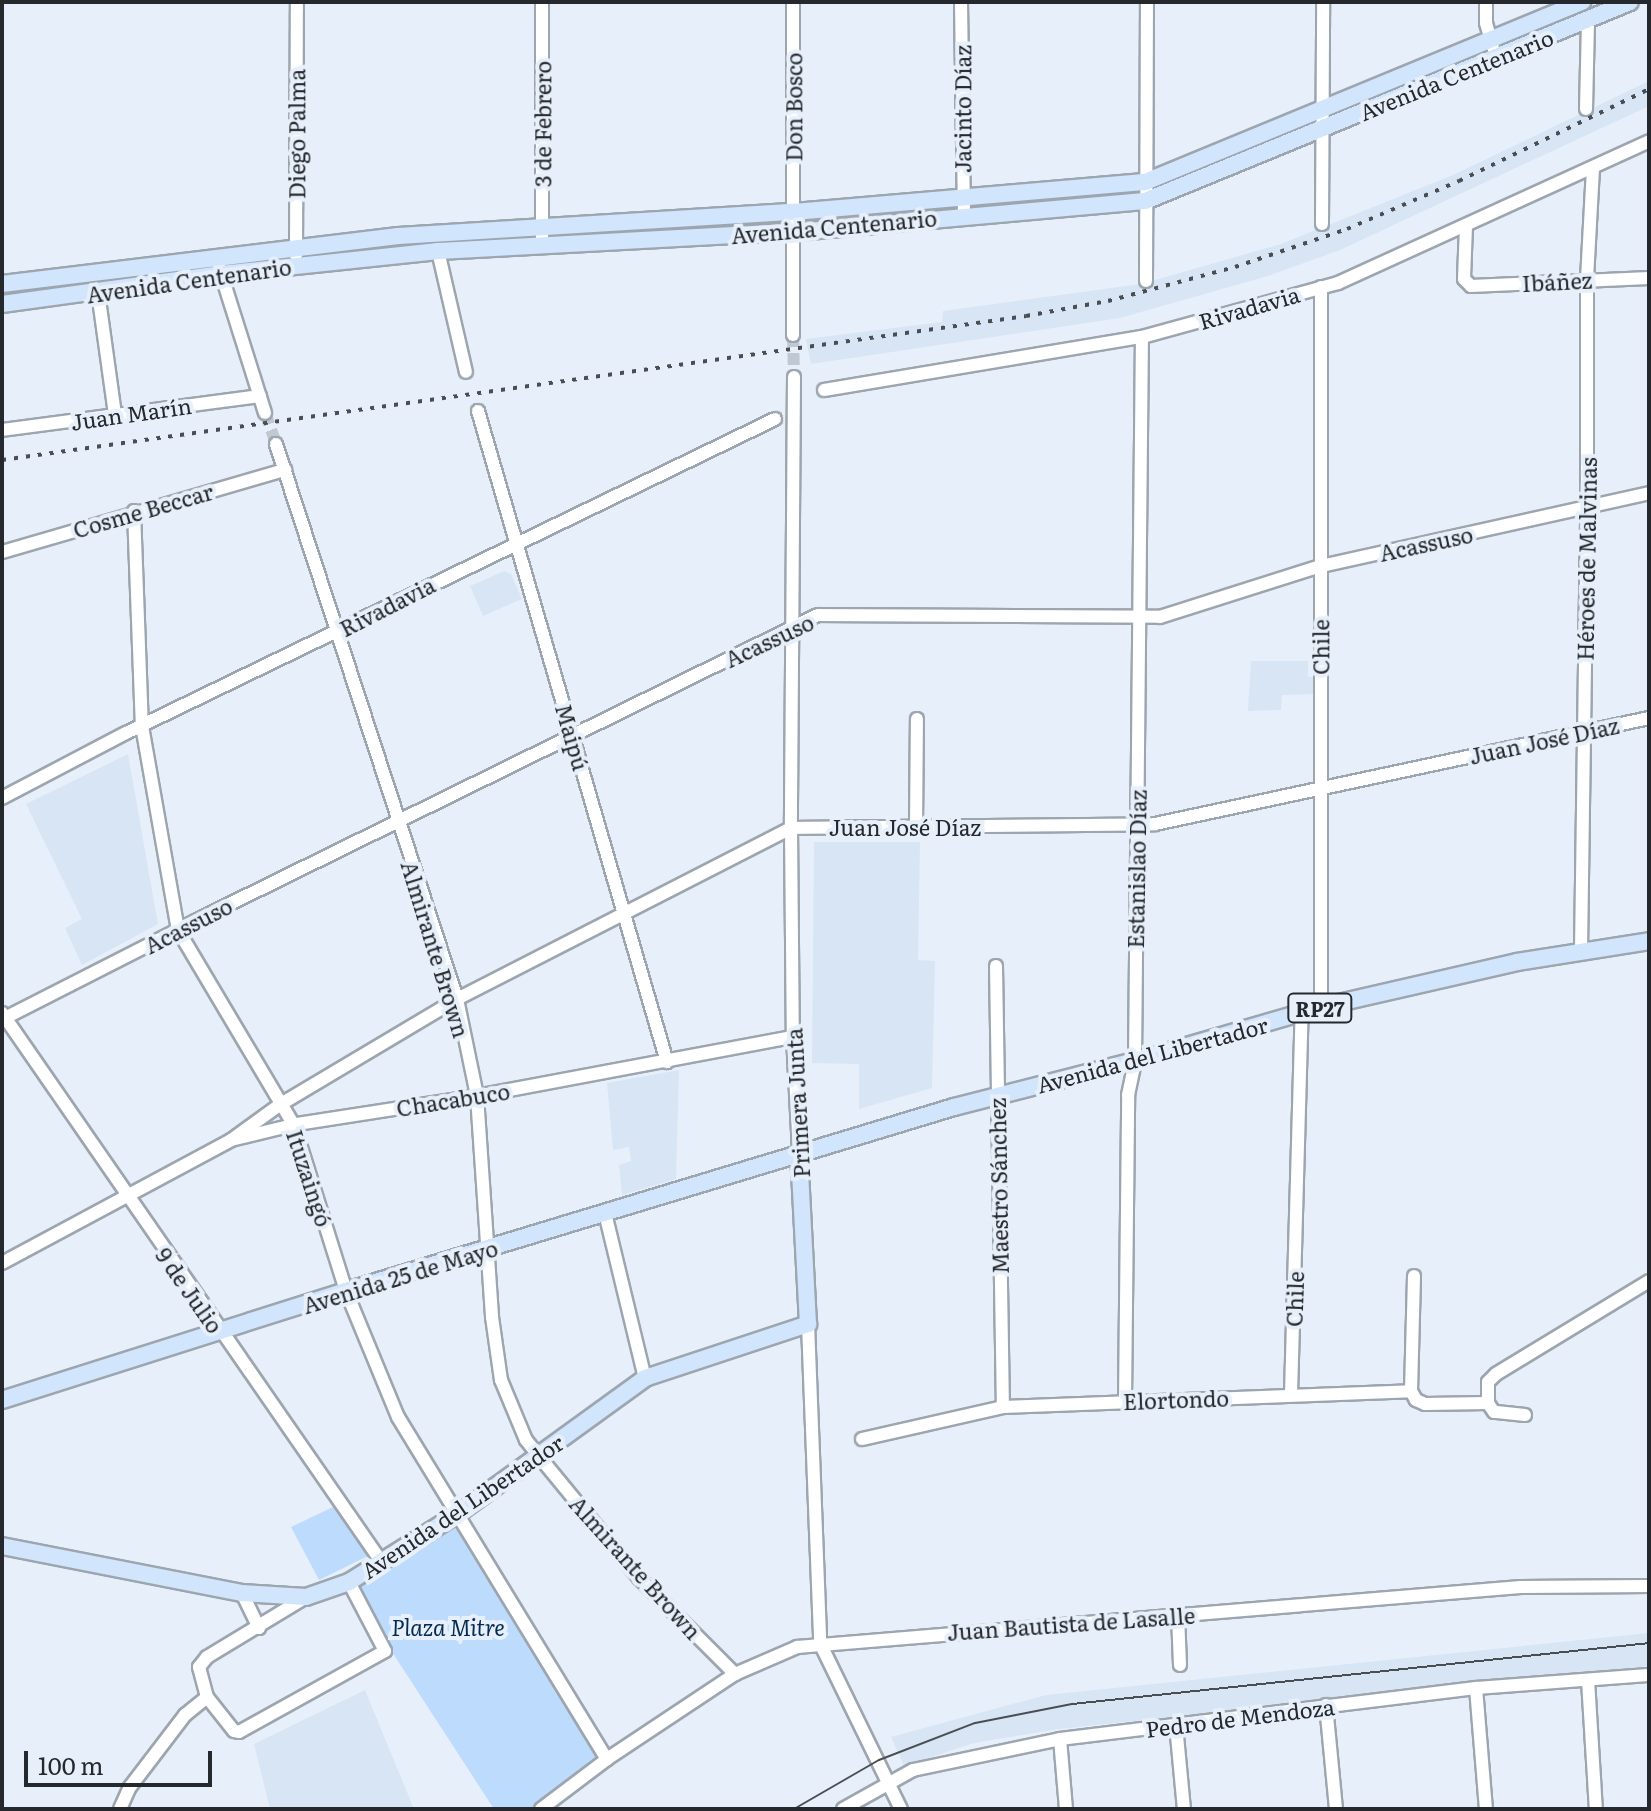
<!DOCTYPE html>
<html>
<head>
<meta charset="utf-8">
<style>
	body { margin:0 }
	#map { position:relative; width:1651px; height:1811px; overflow:hidden; background:#e7f0fa; font-family:Literata,serif }
	div>[style] { position:absolute }
	.built>* { inset:0; background:#d7e5f5 }
	.green>* { inset:0; background:#bddbfd }
	.minor-tunnel>* { height:12px; margin-top:-6px; transform-origin:0; background:repeating-linear-gradient(90deg,#c0c8d1 0 12px,transparent 0 18px) }
	.roads { filter:drop-shadow(2px 0 #9da5ae) drop-shadow(-2px 0 #9da5ae) drop-shadow(0 2px #9da5ae) drop-shadow(0 -2px #9da5ae) }
	.minor>* { height:12px; margin:-6px; padding:0 6px; transform-origin:6px; border-radius:6px; background:#fff }
	.major>* { height:16px; margin:-8px; padding:0 8px; transform-origin:8px; border-radius:8px; background:#d1e5fd }
	.tram>* { height:2px; margin:-1px; padding:0 1px; transform-origin:1px; border-radius:1px; background:#4a4e53 }
	.rail>* { height:4px; margin-top:-2px; transform-origin:0; background:repeating-linear-gradient(90deg,#4a4e53 0 4px,transparent 0 12px) }
	span { translate:-50% -50%; white-space:nowrap; text-align:center; line-height:1.15; -webkit-text-stroke:8px #e7f0fa; paint-order:stroke }
	.shield-label span { padding:2px 6px; background:#e7f0fa; border:2px solid; border-radius:6px; -webkit-text-stroke-width:0 }
	.shield-label { font-size:20px; color:#25282c; font-weight:700 }
	.street-label { font-size:22px; color:#25282c }
	.park-label { font-size:22px; color:#042b51; font-style:italic }
	.frame { position:absolute; inset:0; border:4px solid #25282c; pointer-events:none }
	.scale { position:absolute; left:24px; top:1751px; width:188px; height:36px; box-sizing:border-box; border:4px solid #25282c; border-top:0; padding-left:10px; font-size:24px; line-height:28px; white-space:nowrap; color:#25282c; -webkit-text-stroke:6px #e7f0fa; paint-order:stroke }
</style>
</head>
<body>
<div id="map">
	<div class="built">
		<i style="clip-path:polygon(1649px 81px,1649px 106px,1340px 250px,1268px 276px,1120px 318px,811px 364px,806px 339px,942px 322px,943px 311px,1141px 284px,1281px 244px,1453px 175px)"></i>
		<i style="clip-path:polygon(504px 571px,511px 574px,522px 599px,483px 616px,470px 586px)"></i>
		<i style="clip-path:polygon(1251px 661px,1308px 661px,1308px 677px,1315px 677px,1316px 694px,1282px 695px,1281px 710px,1248px 711px)"></i>
		<i style="clip-path:polygon(128px 754px,158px 924px,82px 965px,65px 928px,82px 919px,26px 804px)"></i>
		<i style="clip-path:polygon(814px 842px,920px 842px,918px 960px,935px 961px,932px 1088px,859px 1109px,859px 1064px,812px 1063px)"></i>
		<i style="clip-path:polygon(679px 1070px,676px 1179px,622px 1195px,619px 1165px,631px 1161px,629px 1147px,613px 1150px,607px 1083px)"></i>
		<i style="clip-path:polygon(1649px 1633px,1649px 1666px,1059px 1729px,974px 1743px,904px 1766px,891px 1737px,1046px 1695px)"></i>
		<i style="clip-path:polygon(365px 1690px,414px 1809px,270px 1809px,254px 1744px)"></i>
	</div>
	<div class="green">
		<i style="clip-path:polygon(333px 1507px,368px 1556px,319px 1580px,291px 1527px)"></i>
		<i style="clip-path:polygon(455px 1523px,599px 1757px,530px 1809px,494px 1809px,392px 1652px,357px 1586px)"></i>
	</div>
	<div class="minor-tunnel">
		<i style="left:793px;top:335px;width:42px;rotate:88.6deg"></i>
		<i style="left:265px;top:413px;width:33px;rotate:70deg"></i>
	</div>
	<div class="roads">
		<div class="minor">
			<i style="left:793px;top:2px;width:333px;rotate:90deg"></i>
			<i style="left:961px;top:2px;width:214px;rotate:89.2deg"></i>
			<i style="left:1486px;top:2px;width:21px;rotate:90deg"></i>
			<i style="left:1486px;top:23px;width:25px;rotate:74deg"></i>
			<i style="left:1586px;top:109px;width:90px;rotate:-88.7deg"></i>
			<i style="left:1322px;top:224px;width:222px;rotate:-89.7deg"></i>
			<i style="left:1466px;top:226px;width:53px;rotate:92.2deg"></i>
			<i style="left:1464px;top:279px;width:10px;rotate:45deg"></i>
			<i style="left:1471px;top:286px;width:178px;rotate:-2.6deg"></i>
			<i style="left:542px;top:245px;width:243px;rotate:-90deg"></i>
			<i style="left:438px;top:251px;width:124px;rotate:77deg"></i>
			<i style="left:296px;top:255px;width:253px;rotate:-89.8deg"></i>
			<i style="left:219px;top:267px;width:153px;rotate:72.5deg"></i>
			<i style="left:1146px;top:281px;width:279px;rotate:-89.8deg"></i>
			<i style="left:98px;top:292px;width:124px;rotate:82.1deg"></i>
			<i style="left:794px;top:377px;width:451px;rotate:90.4deg"></i>
			<i style="left:791px;top:828px;width:209px;rotate:89.5deg"></i>
			<i style="left:793px;top:1037px;width:115px;rotate:87deg"></i>
			<i style="left:824px;top:390px;width:322px;rotate:-9.5deg"></i>
			<i style="left:1142px;top:337px;width:203px;rotate:-15.4deg"></i>
			<i style="left:1338px;top:283px;width:342px;rotate:-24.5deg"></i>
			<i style="left:478px;top:411px;width:678px;rotate:73.81deg"></i>
			<i style="left:2px;top:430px;width:260px;rotate:-7.5deg"></i>
			<i style="left:276px;top:444px;width:584px;rotate:71.94deg"></i>
			<i style="left:457px;top:999px;width:99px;rotate:78.3deg"></i>
			<i style="left:477px;top:1096px;width:222px;rotate:86.1deg"></i>
			<i style="left:492px;top:1317px;width:64px;rotate:81.9deg"></i>
			<i style="left:501px;top:1380px;width:65px;rotate:67.4deg"></i>
			<i style="left:526px;top:1440px;width:19px;rotate:51deg"></i>
			<i style="left:538px;top:1455px;width:159px;rotate:50.6deg"></i>
			<i style="left:639px;top:1578px;width:136px;rotate:45deg"></i>
			<i style="left:134px;top:511px;width:215px;rotate:87.9deg"></i>
			<i style="left:142px;top:726px;width:207px;rotate:80deg"></i>
			<i style="left:178px;top:930px;width:227px;rotate:59.3deg"></i>
			<i style="left:294px;top:1125px;width:174px;rotate:72.6deg"></i>
			<i style="left:346px;top:1291px;width:136px;rotate:67.6deg"></i>
			<i style="left:398px;top:1417px;width:401px;rotate:58.6deg"></i>
			<i style="left:2px;top:552px;width:295px;rotate:-16.2deg"></i>
			<i style="left:2px;top:798px;width:140px;rotate:-27.7deg"></i>
			<i style="left:126px;top:733px;width:721px;rotate:-25.82deg"></i>
			<i style="left:916px;top:827px;width:108px;rotate:-89.5deg"></i>
			<i style="left:1581px;top:951px;width:443px;rotate:-89.2deg"></i>
			<i style="left:1587px;top:508px;width:229px;rotate:-90deg"></i>
			<i style="left:1587px;top:279px;width:111px;rotate:-86.9deg"></i>
			<i style="left:996px;top:966px;width:441px;rotate:89.1deg"></i>
			<i style="left:1321px;top:1007px;width:720px;rotate:-90deg"></i>
			<i style="left:2px;top:1013px;width:670px;rotate:55.34deg"></i>
			<i style="left:5px;top:1018px;width:213px;rotate:-27deg"></i>
			<i style="left:195px;top:921px;width:694px;rotate:-26.16deg"></i>
			<i style="left:818px;top:615px;width:342px;rotate:0.3deg"></i>
			<i style="left:1160px;top:617px;width:169px;rotate:-17.6deg"></i>
			<i style="left:1321px;top:566px;width:336px;rotate:-12.5deg"></i>
			<i style="left:231px;top:1140px;width:62px;rotate:-35.8deg"></i>
			<i style="left:281px;top:1104px;width:205px;rotate:-30.8deg"></i>
			<i style="left:457px;top:999px;width:375px;rotate:-27.1deg"></i>
			<i style="left:791px;top:828px;width:364px;rotate:-0.6deg"></i>
			<i style="left:1155px;top:824px;width:505px;rotate:-12.11deg"></i>
			<i style="left:605px;top:1213px;width:170px;rotate:76.4deg"></i>
			<i style="left:2px;top:1263px;width:260px;rotate:-28.2deg"></i>
			<i style="left:231px;top:1140px;width:68px;rotate:-13.6deg"></i>
			<i style="left:297px;top:1124px;width:182px;rotate:-8.8deg"></i>
			<i style="left:477px;top:1096px;width:321px;rotate:-10.6deg"></i>
			<i style="left:808px;top:1324px;width:319px;rotate:87.8deg"></i>
			<i style="left:820px;top:1643px;width:185px;rotate:64deg"></i>
			<i style="left:1411px;top:1391px;width:115px;rotate:-88.5deg"></i>
			<i style="left:1291px;top:1394px;width:382px;rotate:-88.4deg"></i>
			<i style="left:1125px;top:1401px;width:306px;rotate:-89.4deg"></i>
			<i style="left:1128px;top:1095px;width:35px;rotate:-78deg"></i>
			<i style="left:1135px;top:1061px;width:724px;rotate:-89.45deg"></i>
			<i style="left:1525px;top:1415px;width:31px;rotate:-174deg"></i>
			<i style="left:1494px;top:1412px;width:11px;rotate:-124deg"></i>
			<i style="left:1488px;top:1403px;width:21px;rotate:-90deg"></i>
			<i style="left:1488px;top:1382px;width:11px;rotate:-45deg"></i>
			<i style="left:1496px;top:1374px;width:179px;rotate:-31.3deg"></i>
			<i style="left:862px;top:1439px;width:145px;rotate:-12.8deg"></i>
			<i style="left:1003px;top:1407px;width:408px;rotate:-2.2deg"></i>
			<i style="left:1411px;top:1391px;width:10px;rotate:61deg"></i>
			<i style="left:1416px;top:1400px;width:10px;rotate:24deg"></i>
			<i style="left:1425px;top:1404px;width:63px;rotate:-0.9deg"></i>
			<i style="left:242px;top:1593px;width:39px;rotate:64deg"></i>
			<i style="left:1178px;top:1615px;width:50px;rotate:87.7deg"></i>
			<i style="left:1588px;top:1680px;width:129px;rotate:86.5deg"></i>
			<i style="left:1476px;top:1688px;width:121px;rotate:85.3deg"></i>
			<i style="left:207px;top:1697px;width:43px;rotate:51.5deg"></i>
			<i style="left:234px;top:1731px;width:5px;rotate:11deg"></i>
			<i style="left:239px;top:1732px;width:167px;rotate:-29deg"></i>
			<i style="left:385px;top:1651px;width:78px;rotate:-117.6deg"></i>
			<i style="left:1326px;top:1705px;width:104px;rotate:84.5deg"></i>
			<i style="left:1176px;top:1725px;width:84px;rotate:84.6deg"></i>
			<i style="left:1060px;top:1739px;width:70px;rotate:85.1deg"></i>
			<i style="left:120px;top:1809px;width:24px;rotate:-66deg"></i>
			<i style="left:130px;top:1787px;width:91px;rotate:-52.6deg"></i>
			<i style="left:185px;top:1715px;width:28px;rotate:-39deg"></i>
			<i style="left:207px;top:1697px;width:31px;rotate:-105deg"></i>
			<i style="left:199px;top:1667px;width:13px;rotate:-51deg"></i>
			<i style="left:207px;top:1657px;width:116px;rotate:-31.2deg"></i>
			<i style="left:541px;top:1809px;width:83px;rotate:-37.1deg"></i>
			<i style="left:607px;top:1759px;width:154px;rotate:-33.6deg"></i>
			<i style="left:735px;top:1674px;width:68px;rotate:-23.5deg"></i>
			<i style="left:797px;top:1647px;width:726px;rotate:-4.74deg"></i>
			<i style="left:1521px;top:1587px;width:128px;rotate:-0.4deg"></i>
			<i style="left:843px;top:1809px;width:80px;rotate:-29.1deg"></i>
			<i style="left:913px;top:1770px;width:150px;rotate:-11.9deg"></i>
			<i style="left:1060px;top:1739px;width:419px;rotate:-7deg"></i>
			<i style="left:1476px;top:1688px;width:173px;rotate:-4.3deg"></i>
		</div>
		<div class="major">
			<i style="left:2px;top:284px;width:399px;rotate:-6.9deg"></i>
			<i style="left:398px;top:236px;width:396px;rotate:-3.5deg"></i>
			<i style="left:793px;top:212px;width:353px;rotate:-4.9deg"></i>
			<i style="left:1145px;top:182px;width:473px;rotate:-22.4deg"></i>
			<i style="left:2px;top:304px;width:220px;rotate:-7.8deg"></i>
			<i style="left:220px;top:274px;width:219px;rotate:-6deg"></i>
			<i style="left:438px;top:251px;width:371px;rotate:-3.1deg"></i>
			<i style="left:808px;top:231px;width:338px;rotate:-5.1deg"></i>
			<i style="left:1145px;top:201px;width:524px;rotate:-22.31deg"></i>
			<i style="left:2px;top:1400px;width:361px;rotate:-17.6deg"></i>
			<i style="left:346px;top:1291px;width:635px;rotate:-16.84deg"></i>
			<i style="left:954px;top:1107px;width:187px;rotate:-14.3deg"></i>
			<i style="left:1135px;top:1061px;width:194px;rotate:-16.2deg"></i>
			<i style="left:1321px;top:1007px;width:201px;rotate:-12.9deg"></i>
			<i style="left:1517px;top:962px;width:134px;rotate:-9deg"></i>
			<i style="left:2px;top:1546px;width:245px;rotate:11.1deg"></i>
			<i style="left:242px;top:1593px;width:64px;rotate:3.6deg"></i>
			<i style="left:306px;top:1597px;width:46px;rotate:-19.2deg"></i>
			<i style="left:349px;top:1582px;width:126px;rotate:-32.1deg"></i>
			<i style="left:456px;top:1515px;width:233px;rotate:-35.9deg"></i>
			<i style="left:645px;top:1378px;width:172px;rotate:-18.3deg"></i>
			<i style="left:808px;top:1324px;width:172px;rotate:-93deg"></i>
		</div>
	</div>
	<div class="tram">
		<i style="left:794px;top:1809px;width:98px;rotate:-30deg"></i>
		<i style="left:879px;top:1760px;width:103px;rotate:-21.1deg"></i>
		<i style="left:975px;top:1723px;width:99px;rotate:-11.1deg"></i>
		<i style="left:1072px;top:1704px;width:580px;rotate:-6.03deg"></i>
	</div>
	<div class="rail">
		<i style="left:2px;top:460px;width:1034px;rotate:-8deg"></i>
		<i style="left:1026px;top:316px;width:83px;rotate:-10.4deg"></i>
		<i style="left:1108px;top:301px;width:131px;rotate:-15deg"></i>
		<i style="left:1235px;top:267px;width:118px;rotate:-18.7deg"></i>
		<i style="left:1347px;top:229px;width:122px;rotate:-23.2deg"></i>
		<i style="left:1459px;top:181px;width:211px;rotate:-25.8deg"></i>
	</div>
	<div class="shield-label">
		<span style="left:1320px;top:1008px">RP27</span>
	</div>
	<div class="street-label">
		<span style="left:1456px;top:74px;rotate:-22deg">Avenida Centenario</span>
		<span style="left:793px;top:107px;rotate:-90deg">Don Bosco</span>
		<span style="left:962px;top:109px;rotate:-90deg">Jacinto Díaz</span>
		<span style="left:542px;top:124px;rotate:-90deg">3 de Febrero</span>
		<span style="left:296px;top:134px;rotate:-90deg">Diego Palma</span>
		<span style="left:834px;top:226px;rotate:-5deg">Avenida Centenario</span>
		<span style="left:189px;top:280px;rotate:-8deg">Avenida Centenario</span>
		<span style="left:1557px;top:281px;rotate:-3deg">Ibáñez</span>
		<span style="left:1249px;top:307px;rotate:-16deg">Rivadavia</span>
		<span style="left:131px;top:413px;rotate:-8deg">Juan Marín</span>
		<span style="left:143px;top:510px;rotate:-16deg">Cosme Beccar</span>
		<span style="left:1426px;top:543px;rotate:-12deg">Acassuso</span>
		<span style="left:1586px;top:559px;rotate:-89deg">Héroes de Malvinas</span>
		<span style="left:387px;top:606px;rotate:-27deg">Rivadavia</span>
		<span style="left:769px;top:640px;rotate:-25deg">Acassuso</span>
		<span style="left:1320px;top:647px;rotate:-90deg">Chile</span>
		<span style="left:573px;top:737px;rotate:74deg">Maipú</span>
		<span style="left:1544px;top:740px;rotate:-12deg">Juan José Díaz</span>
		<span style="left:905px;top:827px">Juan José Díaz</span>
		<span style="left:1136px;top:869px;rotate:-89deg">Estanislao Díaz</span>
		<span style="left:188px;top:925px;rotate:-27deg">Acassuso</span>
		<span style="left:436px;top:949px;rotate:73deg">Almirante Brown</span>
		<span style="left:1152px;top:1054px;rotate:-15deg">Avenida del Libertador</span>
		<span style="left:453px;top:1099px;rotate:-9deg">Chacabuco</span>
		<span style="left:797px;top:1103px;rotate:-93deg">Primera Junta</span>
		<span style="left:310px;top:1178px;rotate:72deg">Ituzaingó</span>
		<span style="left:998px;top:1186px;rotate:-91deg">Maestro Sánchez</span>
		<span style="left:400px;top:1276px;rotate:-17deg">Avenida 25 de Mayo</span>
		<span style="left:190px;top:1290px;rotate:55deg">9 de Julio</span>
		<span style="left:1294px;top:1299px;rotate:-88deg">Chile</span>
		<span style="left:1176px;top:1399px;rotate:-2deg">Elortondo</span>
		<span style="left:462px;top:1506px;rotate:-34deg">Avenida del Libertador</span>
		<span style="left:636px;top:1567px;rotate:48deg">Almirante Brown</span>
		<span style="left:1071px;top:1623px;rotate:-4deg">Juan Bautista de Lasalle</span>
		<span style="left:1240px;top:1717px;rotate:-7deg">Pedro de Mendoza</span>
	</div>
	<div class="park-label">
		<span style="left:448px;top:1627px">Plaza Mitre</span>
	</div>
	<div class="frame"></div>
	<div class="scale">100 m</div>
</div>
</body>
</html>
